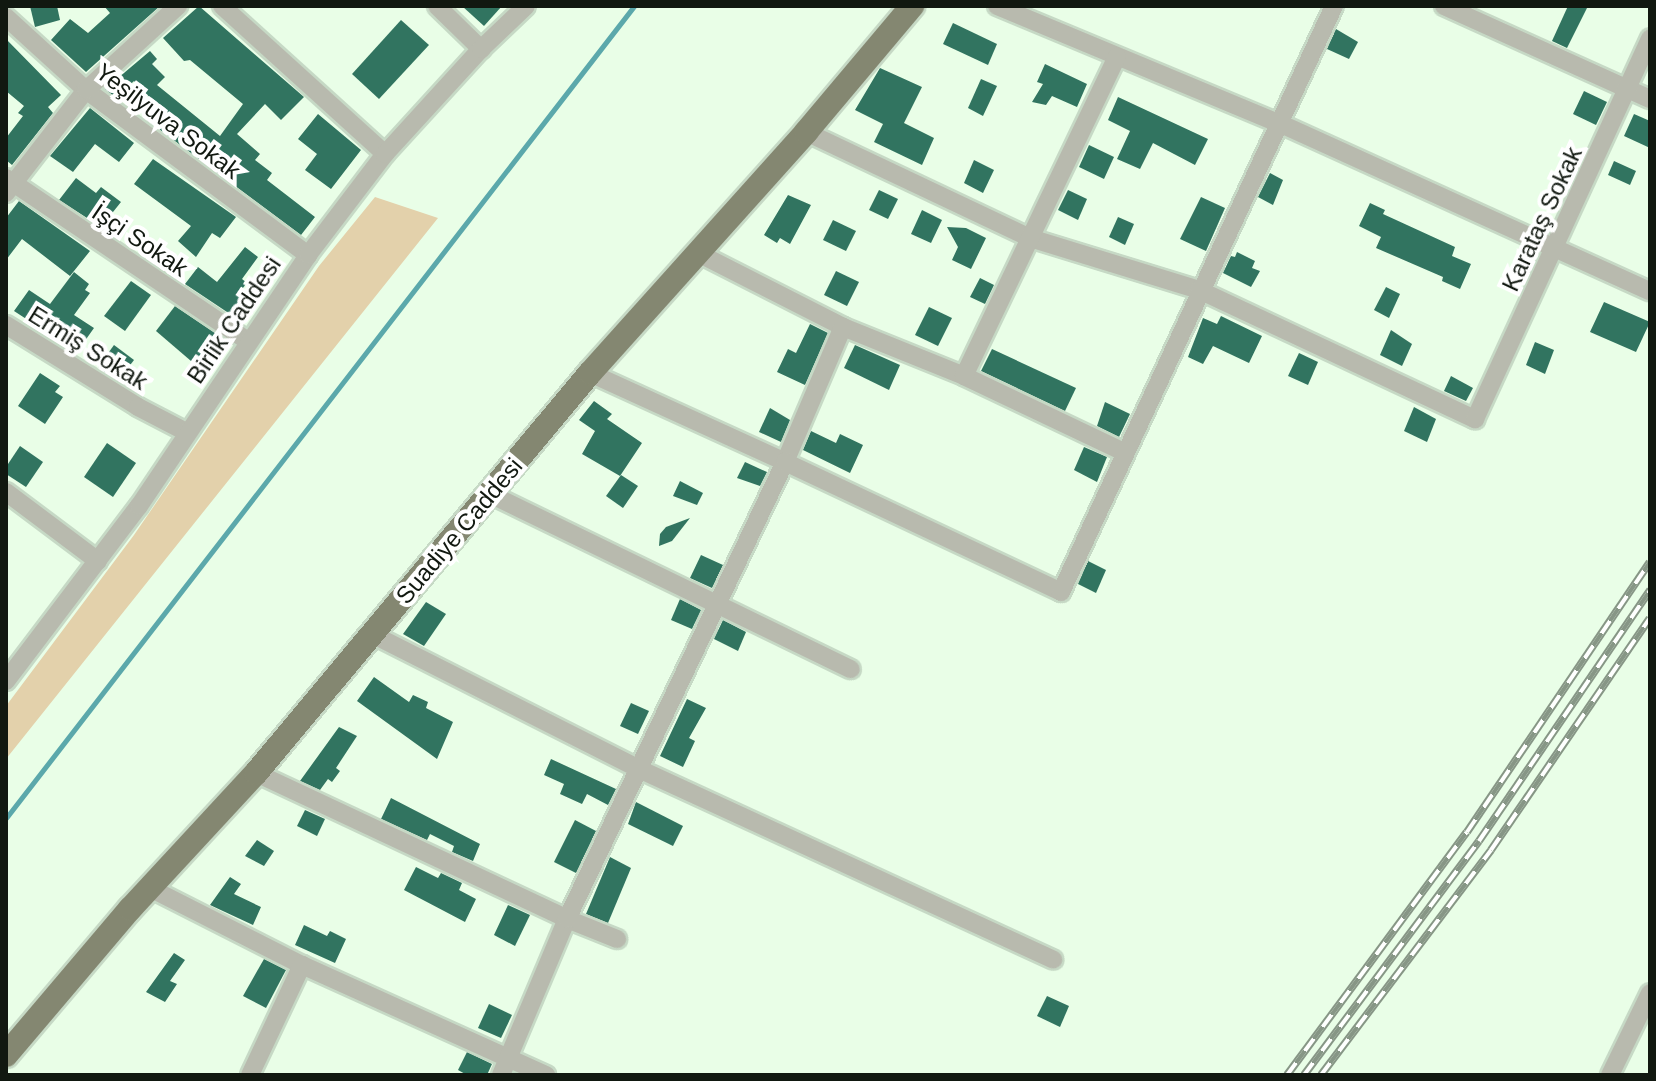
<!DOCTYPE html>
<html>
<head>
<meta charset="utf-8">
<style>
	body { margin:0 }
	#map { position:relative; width:1656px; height:1081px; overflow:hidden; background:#e9fee7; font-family:Helvetica,sans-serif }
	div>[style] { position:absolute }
	.green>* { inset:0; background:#e3d1ab }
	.stream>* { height:5px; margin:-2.5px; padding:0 2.5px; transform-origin:2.5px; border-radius:2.5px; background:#5ba8ab }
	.building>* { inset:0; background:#317460 }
	.roads { filter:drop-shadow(2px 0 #c6d9c5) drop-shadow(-2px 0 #c6d9c5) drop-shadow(0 2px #c6d9c5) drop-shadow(0 -2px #c6d9c5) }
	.minor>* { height:18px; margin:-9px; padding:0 9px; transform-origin:9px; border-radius:9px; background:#b8baae }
	.major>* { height:24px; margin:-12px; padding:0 12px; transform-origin:12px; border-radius:12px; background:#848771 }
	.rail>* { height:8px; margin-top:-4px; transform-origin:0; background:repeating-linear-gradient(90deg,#fff 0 15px,#879686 0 30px); box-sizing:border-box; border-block:2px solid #879686 }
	span { translate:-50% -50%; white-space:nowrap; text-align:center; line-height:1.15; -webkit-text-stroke:8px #fff; paint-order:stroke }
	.street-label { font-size:24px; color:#111810 }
	.frame { position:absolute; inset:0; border:8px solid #111810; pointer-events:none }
</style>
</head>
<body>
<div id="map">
	<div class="green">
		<i style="clip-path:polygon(375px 197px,438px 218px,6px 759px,6px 706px,134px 535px,319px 266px)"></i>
	</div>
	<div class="stream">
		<i style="left:6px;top:818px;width:1027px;rotate:-52.28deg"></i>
	</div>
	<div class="building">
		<i style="clip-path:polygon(30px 6px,57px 6px,60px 20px,35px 27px)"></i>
		<i style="clip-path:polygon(104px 6px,160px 6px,86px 72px,51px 40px,70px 19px,88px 33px,110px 13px)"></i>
		<i style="clip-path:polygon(199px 6px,304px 97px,281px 120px,265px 104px,237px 134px,260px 154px,255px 160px,272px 173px,267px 180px,315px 217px,301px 235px,144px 118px,158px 106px,134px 81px,116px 98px,105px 89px,150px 51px,157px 59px,152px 64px,165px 77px,157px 85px,220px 136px,243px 104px,190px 60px,184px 61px,163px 38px)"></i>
		<i style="clip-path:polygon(462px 6px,502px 6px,484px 26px)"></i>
		<i style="clip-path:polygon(1568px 6px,1588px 6px,1567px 48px,1552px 41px)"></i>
		<i style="clip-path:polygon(401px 20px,429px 45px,379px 99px,352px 74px)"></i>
		<i style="clip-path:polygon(953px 23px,997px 44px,988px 65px,943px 44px)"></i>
		<i style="clip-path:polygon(1336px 29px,1358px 42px,1349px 59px,1327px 49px)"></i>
		<i style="clip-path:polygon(6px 39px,61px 95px,48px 107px,53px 113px,12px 165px,6px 160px,6px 138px,23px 116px,18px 113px,24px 106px,6px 91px)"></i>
		<i style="clip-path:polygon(1045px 64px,1087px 84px,1077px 107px,1052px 96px,1046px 105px,1032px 102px,1043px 84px,1037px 82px)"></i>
		<i style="clip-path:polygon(880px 68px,922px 87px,904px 123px,934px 138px,922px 165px,874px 142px,883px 124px,855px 110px)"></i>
		<i style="clip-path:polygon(981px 79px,997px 86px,983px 116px,968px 108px)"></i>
		<i style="clip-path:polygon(1584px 91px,1607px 102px,1596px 125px,1573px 114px)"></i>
		<i style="clip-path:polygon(1118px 97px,1208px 139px,1195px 165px,1153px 143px,1140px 169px,1117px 159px,1130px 131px,1108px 120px)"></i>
		<i style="clip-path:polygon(90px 108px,134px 143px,119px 162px,95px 144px,73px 172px,50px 156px)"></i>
		<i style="clip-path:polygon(318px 114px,361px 150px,331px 189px,305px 170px,317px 154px,298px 139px)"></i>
		<i style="clip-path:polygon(1634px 114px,1650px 121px,1650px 148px,1624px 136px)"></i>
		<i style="clip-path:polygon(1089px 145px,1114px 157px,1104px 179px,1079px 167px)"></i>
		<i style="clip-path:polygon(153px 159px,236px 217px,220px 238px,212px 233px,196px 257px,178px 241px,191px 226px,134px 184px)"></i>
		<i style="clip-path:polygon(974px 160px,994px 170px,983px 193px,964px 183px)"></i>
		<i style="clip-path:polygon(1614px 161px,1636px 171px,1630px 185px,1608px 175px)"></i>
		<i style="clip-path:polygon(1270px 173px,1283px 180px,1273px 205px,1258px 197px)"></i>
		<i style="clip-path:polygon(76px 178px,96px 193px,101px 187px,121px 202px,101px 227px,59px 200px)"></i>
		<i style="clip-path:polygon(879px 190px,898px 199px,888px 219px,869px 210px)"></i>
		<i style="clip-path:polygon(1068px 190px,1087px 199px,1078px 220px,1058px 210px)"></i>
		<i style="clip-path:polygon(788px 195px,811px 205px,790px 244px,780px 238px,777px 243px,764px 235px)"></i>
		<i style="clip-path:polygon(1201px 197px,1225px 208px,1206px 251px,1180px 239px)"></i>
		<i style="clip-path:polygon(19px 201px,90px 251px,70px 276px,22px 239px,6px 260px,6px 218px)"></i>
		<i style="clip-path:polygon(1370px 203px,1385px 210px,1383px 214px,1455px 247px,1452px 256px,1471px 264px,1460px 289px,1442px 281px,1443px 277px,1376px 248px,1381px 237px,1359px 226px)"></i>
		<i style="clip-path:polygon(922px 210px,942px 220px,931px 243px,911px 234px)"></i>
		<i style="clip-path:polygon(1118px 217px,1134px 224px,1125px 245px,1109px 237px)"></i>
		<i style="clip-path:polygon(833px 220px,856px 231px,846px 251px,823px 240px)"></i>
		<i style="clip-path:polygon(947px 227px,966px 228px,986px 238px,971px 269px,952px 260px,958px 247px)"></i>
		<i style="clip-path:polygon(245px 247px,258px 257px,242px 279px,247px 283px,237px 295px,250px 305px,239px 320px,185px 284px,198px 267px,217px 282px)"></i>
		<i style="clip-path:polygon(1237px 252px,1255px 261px,1252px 268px,1260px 271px,1251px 287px,1223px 273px,1231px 256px,1235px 257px)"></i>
		<i style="clip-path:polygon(836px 271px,859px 282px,847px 306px,824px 295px)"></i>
		<i style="clip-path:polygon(74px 272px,89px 284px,85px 290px,90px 293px,74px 315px,94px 328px,77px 352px,14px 311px,29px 290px,50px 304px)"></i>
		<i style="clip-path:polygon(980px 278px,994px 285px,985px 304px,970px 297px)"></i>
		<i style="clip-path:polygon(131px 281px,151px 295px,125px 331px,104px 316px)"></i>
		<i style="clip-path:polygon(1386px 287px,1400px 294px,1389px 318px,1374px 310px)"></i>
		<i style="clip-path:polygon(1604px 302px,1650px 322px,1636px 352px,1590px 332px)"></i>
		<i style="clip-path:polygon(175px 306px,221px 337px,198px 367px,156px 331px)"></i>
		<i style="clip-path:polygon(929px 307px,952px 318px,938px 346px,915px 335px)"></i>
		<i style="clip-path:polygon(1221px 316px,1262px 336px,1249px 363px,1213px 346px,1203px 364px,1188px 357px,1203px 318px,1217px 324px)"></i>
		<i style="clip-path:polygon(810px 324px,828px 333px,805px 385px,777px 372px,788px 349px,796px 353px)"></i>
		<i style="clip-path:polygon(1391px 330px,1412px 344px,1402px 366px,1380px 355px)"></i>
		<i style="clip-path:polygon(1535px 342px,1554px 350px,1545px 374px,1526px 365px)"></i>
		<i style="clip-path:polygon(114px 345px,134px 360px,118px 381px,98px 367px)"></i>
		<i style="clip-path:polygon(855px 345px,900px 365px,889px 390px,844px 368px)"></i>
		<i style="clip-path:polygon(992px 349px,1076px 388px,1065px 411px,981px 371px)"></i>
		<i style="clip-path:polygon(1299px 353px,1318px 362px,1308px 385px,1288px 376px)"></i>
		<i style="clip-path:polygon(40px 373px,60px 386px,55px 392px,63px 397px,45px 424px,18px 406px)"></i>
		<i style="clip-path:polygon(1451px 376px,1473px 388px,1466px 401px,1444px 391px)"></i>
		<i style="clip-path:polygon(594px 401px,612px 414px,607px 419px,642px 443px,620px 476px,582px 454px,595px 431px,579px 420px)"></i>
		<i style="clip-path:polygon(1105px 402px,1130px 414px,1119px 437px,1097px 426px)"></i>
		<i style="clip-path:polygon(1414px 407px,1436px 419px,1427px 442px,1404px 431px)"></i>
		<i style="clip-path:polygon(770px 408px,790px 420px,781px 442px,759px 432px)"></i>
		<i style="clip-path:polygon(811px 431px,836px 443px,840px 434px,863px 445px,850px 473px,803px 450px)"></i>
		<i style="clip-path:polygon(107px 443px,136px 463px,113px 497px,84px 477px)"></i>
		<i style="clip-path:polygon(20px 446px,43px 462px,26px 487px,6px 474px,6px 467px)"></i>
		<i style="clip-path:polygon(1084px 447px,1107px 457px,1097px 482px,1074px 470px)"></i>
		<i style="clip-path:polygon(745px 462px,767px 472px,760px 486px,737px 478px)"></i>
		<i style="clip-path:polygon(621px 475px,638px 486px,623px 508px,606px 496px)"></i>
		<i style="clip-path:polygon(680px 481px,703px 493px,697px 505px,673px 496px)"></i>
		<i style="clip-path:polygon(690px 518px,672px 541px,659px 546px,660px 534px,666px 527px)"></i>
		<i style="clip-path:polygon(701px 555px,723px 565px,712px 588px,690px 578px)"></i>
		<i style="clip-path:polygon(1088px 561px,1106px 570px,1096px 593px,1078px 584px)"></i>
		<i style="clip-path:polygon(680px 599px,701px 610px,692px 629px,671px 620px)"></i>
		<i style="clip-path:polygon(426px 602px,446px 614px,424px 646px,403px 634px)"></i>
		<i style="clip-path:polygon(723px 620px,746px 632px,738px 651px,714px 639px)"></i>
		<i style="clip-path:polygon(374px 677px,409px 702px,413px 695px,428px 702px,426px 708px,453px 722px,437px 759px,357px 701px)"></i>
		<i style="clip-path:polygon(687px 699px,706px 708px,689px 738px,695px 741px,683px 767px,660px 756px)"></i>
		<i style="clip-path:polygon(631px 703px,649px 711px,638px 734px,620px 726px)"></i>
		<i style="clip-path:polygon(339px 727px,357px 736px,336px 768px,340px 771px,332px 782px,328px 779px,320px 790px,300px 781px)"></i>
		<i style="clip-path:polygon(551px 759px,616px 789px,608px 805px,587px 794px,582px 804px,560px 794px,564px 784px,544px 775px)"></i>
		<i style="clip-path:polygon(391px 798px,480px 844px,473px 861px,452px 852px,454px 846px,430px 834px,427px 840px,381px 819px)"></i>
		<i style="clip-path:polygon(636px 802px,683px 826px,673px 846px,628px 824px)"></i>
		<i style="clip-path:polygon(305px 810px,325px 819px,317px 836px,297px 826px)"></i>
		<i style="clip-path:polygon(575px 820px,596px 831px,576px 873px,554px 862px)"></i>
		<i style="clip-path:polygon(257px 840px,274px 851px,264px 866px,245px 856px)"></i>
		<i style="clip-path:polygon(610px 857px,631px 868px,608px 923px,586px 914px)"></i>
		<i style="clip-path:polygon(416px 867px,438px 878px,441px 873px,462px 883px,459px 890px,476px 899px,465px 922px,404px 890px)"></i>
		<i style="clip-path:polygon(230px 877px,241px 884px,234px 894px,261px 907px,253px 925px,210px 905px)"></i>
		<i style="clip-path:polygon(508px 905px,530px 915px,515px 946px,494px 935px)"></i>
		<i style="clip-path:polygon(304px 925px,327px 936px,330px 931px,346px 939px,335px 963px,295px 945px)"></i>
		<i style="clip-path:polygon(174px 953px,185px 960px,170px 981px,177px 984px,165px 1002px,146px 992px)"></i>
		<i style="clip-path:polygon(264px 959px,286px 970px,266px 1008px,243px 996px)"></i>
		<i style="clip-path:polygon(1047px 996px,1069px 1006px,1060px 1027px,1037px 1016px)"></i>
		<i style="clip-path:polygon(489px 1004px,512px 1015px,501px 1038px,478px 1028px)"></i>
		<i style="clip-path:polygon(467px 1052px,492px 1064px,487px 1075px,467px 1075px,458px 1070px)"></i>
	</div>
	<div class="roads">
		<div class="minor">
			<i style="left:222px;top:6px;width:220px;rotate:42.2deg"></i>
			<i style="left:437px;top:6px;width:62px;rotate:44.3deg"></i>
			<i style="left:997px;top:6px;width:308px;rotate:22.6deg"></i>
			<i style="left:1281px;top:124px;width:405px;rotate:24.4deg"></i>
			<i style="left:1444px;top:6px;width:226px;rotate:24.3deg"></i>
			<i style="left:6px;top:17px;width:108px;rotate:42.4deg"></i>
			<i style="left:86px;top:90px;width:277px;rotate:36.6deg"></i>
			<i style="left:806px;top:132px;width:248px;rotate:25.3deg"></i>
			<i style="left:1030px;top:238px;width:177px;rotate:17.1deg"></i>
			<i style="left:1199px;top:290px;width:305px;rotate:25.1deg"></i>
			<i style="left:1475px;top:419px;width:419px;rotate:-65.3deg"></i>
			<i style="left:6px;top:178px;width:292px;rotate:34deg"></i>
			<i style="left:6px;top:193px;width:130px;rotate:-52.2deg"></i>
			<i style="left:86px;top:90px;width:125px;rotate:-42.4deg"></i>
			<i style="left:698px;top:253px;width:163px;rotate:27deg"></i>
			<i style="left:843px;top:327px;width:131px;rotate:22deg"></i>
			<i style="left:964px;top:376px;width:179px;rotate:25.4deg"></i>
			<i style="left:6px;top:325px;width:155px;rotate:31.8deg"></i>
			<i style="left:138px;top:407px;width:56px;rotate:27.5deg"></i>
			<i style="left:590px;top:373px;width:214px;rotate:24.5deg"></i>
			<i style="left:785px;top:462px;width:147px;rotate:-66.8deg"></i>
			<i style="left:964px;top:376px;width:354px;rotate:-64.4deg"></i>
			<i style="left:6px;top:492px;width:115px;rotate:36.9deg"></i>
			<i style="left:490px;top:494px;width:401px;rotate:25.9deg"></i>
			<i style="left:372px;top:634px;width:299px;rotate:26.8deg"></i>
			<i style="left:639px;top:769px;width:456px;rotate:24.7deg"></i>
			<i style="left:6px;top:681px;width:220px;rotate:-52.8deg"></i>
			<i style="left:139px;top:506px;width:303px;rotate:-56deg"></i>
			<i style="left:308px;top:255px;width:127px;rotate:-52.7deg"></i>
			<i style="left:385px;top:154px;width:142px;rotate:-47.6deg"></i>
			<i style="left:481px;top:49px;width:62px;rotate:-43.7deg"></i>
			<i style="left:256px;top:773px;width:344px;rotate:25.1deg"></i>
			<i style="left:567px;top:919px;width:54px;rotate:21.8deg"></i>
			<i style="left:150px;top:888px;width:170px;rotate:26.9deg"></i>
			<i style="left:302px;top:965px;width:268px;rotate:24.3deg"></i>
			<i style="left:250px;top:1075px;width:122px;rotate:-64.7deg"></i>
			<i style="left:501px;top:1075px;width:169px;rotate:-67.1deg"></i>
			<i style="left:567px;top:919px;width:506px;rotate:-64.5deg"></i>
			<i style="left:785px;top:462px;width:305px;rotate:25.2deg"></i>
			<i style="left:1061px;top:592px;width:646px;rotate:-65.02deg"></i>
			<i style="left:1610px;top:1075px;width:91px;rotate:-64deg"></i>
		</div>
		<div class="major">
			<i style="left:6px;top:1055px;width:192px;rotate:-49.7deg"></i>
			<i style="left:130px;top:909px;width:185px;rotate:-47.2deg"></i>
			<i style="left:256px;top:773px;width:521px;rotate:-50.14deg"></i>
			<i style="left:590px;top:373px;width:324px;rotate:-48.1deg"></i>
			<i style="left:806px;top:132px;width:165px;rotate:-49.9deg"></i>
		</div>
	</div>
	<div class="rail">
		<i style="left:1287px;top:1075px;width:302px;rotate:-53.5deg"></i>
		<i style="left:1467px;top:832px;width:326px;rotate:-55.9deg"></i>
		<i style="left:1304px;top:1075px;width:292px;rotate:-53.2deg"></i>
		<i style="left:1479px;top:841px;width:304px;rotate:-55.7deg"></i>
		<i style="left:1321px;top:1075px;width:282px;rotate:-52.9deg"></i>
		<i style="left:1491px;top:850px;width:281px;rotate:-55.6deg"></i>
	</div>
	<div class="street-label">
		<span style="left:168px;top:121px;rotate:37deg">Yeşilyuva Sokak</span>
		<span style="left:1542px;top:219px;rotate:-65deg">Karataş Sokak</span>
		<span style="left:140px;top:240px;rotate:34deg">İşçi Sokak</span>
		<span style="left:234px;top:320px;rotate:-56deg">Birlik Caddesi</span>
		<span style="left:88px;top:348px;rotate:32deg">Ermiş Sokak</span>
		<span style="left:459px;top:531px;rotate:-50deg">Suadiye Caddesi</span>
	</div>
	<div class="frame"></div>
</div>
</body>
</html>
